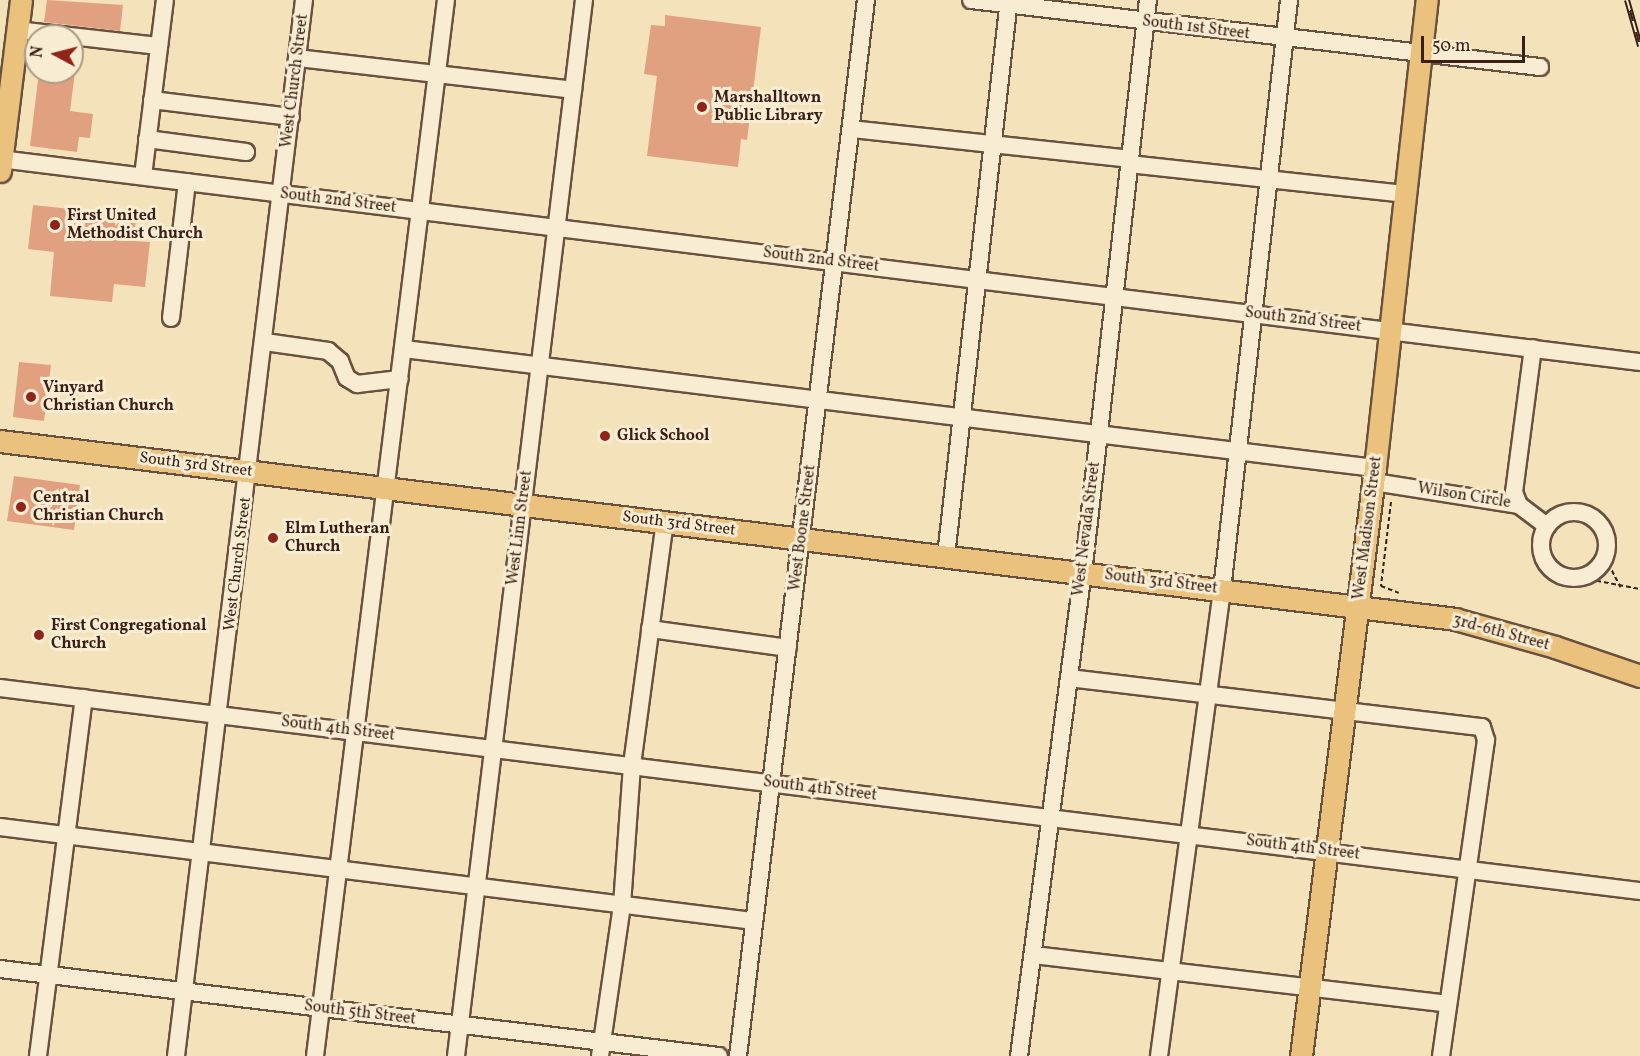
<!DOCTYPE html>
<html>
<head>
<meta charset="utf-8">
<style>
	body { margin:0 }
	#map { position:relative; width:1640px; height:1056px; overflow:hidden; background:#f4e3ba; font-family:Vollkorn,serif }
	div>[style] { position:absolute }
	.building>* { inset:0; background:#e1a07f }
	.path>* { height:2px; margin-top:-1px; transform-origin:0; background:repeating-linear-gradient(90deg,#3b1f16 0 4.5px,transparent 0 7.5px) }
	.roads { filter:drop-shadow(2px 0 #69503f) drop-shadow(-2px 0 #69503f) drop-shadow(0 2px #69503f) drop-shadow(0 -2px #69503f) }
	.minor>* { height:16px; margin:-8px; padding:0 8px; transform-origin:8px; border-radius:8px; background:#f8edd2 }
	.minor>.ring { margin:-8px; padding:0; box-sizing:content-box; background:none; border:16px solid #f8edd2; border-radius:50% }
	.major>* { height:21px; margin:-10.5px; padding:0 10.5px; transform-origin:10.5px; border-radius:10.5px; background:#eac27d }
	.rail>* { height:6px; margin-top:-3px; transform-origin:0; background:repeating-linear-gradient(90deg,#f8edd2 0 11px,#3b1f16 0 22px); box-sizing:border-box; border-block:2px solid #3b1f16 }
	.dots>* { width:16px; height:16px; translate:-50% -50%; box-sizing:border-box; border:3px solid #f8edd2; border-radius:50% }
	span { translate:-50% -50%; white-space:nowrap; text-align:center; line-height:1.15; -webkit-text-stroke:6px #f8edd2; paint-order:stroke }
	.street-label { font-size:16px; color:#3b1f16 }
	.poi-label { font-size:16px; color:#3b1f16; font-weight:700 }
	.left { translate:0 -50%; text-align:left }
	.north { position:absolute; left:24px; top:24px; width:60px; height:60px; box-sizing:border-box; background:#f8edd2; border:2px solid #ac9b87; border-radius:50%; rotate:277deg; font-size:16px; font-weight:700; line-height:24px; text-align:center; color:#3b1f16 }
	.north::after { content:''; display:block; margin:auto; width:21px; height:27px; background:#8f2418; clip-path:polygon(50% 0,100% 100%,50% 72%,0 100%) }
	.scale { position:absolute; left:1421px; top:36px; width:104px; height:27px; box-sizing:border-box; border:3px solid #3b1f16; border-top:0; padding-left:8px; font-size:18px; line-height:21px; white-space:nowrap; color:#3b1f16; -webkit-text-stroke:4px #f8edd2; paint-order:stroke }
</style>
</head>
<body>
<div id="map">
	<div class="building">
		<i style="clip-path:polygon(47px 0,123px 5px,120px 31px,44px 22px)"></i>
		<i style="clip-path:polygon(665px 15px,761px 27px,747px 140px,741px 139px,738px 167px,647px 156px,657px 76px,644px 74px,651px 25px,665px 26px)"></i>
		<i style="clip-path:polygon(39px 72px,75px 72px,70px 111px,93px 114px,90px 138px,79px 137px,77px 152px,30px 146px)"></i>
		<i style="clip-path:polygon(33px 205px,136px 216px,134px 241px,150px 242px,145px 287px,114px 284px,112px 302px,50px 296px,54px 252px,28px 249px)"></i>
		<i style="clip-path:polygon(19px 362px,51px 365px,44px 421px,13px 417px)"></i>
		<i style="clip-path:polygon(14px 476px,80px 485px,74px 530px,7px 521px)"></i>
	</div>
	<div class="path">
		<i style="left:1391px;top:502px;width:85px;rotate:96.8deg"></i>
		<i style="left:1381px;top:586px;width:19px;rotate:21deg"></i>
		<i style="left:1605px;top:557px;width:34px;rotate:63deg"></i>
		<i style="left:1582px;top:578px;width:59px;rotate:10.7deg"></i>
	</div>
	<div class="roads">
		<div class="minor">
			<i style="left:971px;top:0;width:573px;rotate:6.72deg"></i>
			<i style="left:18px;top:30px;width:142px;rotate:6.5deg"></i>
			<i style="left:298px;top:58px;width:277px;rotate:6.6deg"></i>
			<i style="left:152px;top:100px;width:140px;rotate:7deg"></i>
			<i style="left:851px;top:129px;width:281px;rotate:6.1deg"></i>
			<i style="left:147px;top:139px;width:100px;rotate:7.5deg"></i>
			<i style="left:0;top:159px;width:1653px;rotate:7.06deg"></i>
			<i style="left:1129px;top:164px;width:279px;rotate:6.2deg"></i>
			<i style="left:143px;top:176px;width:177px;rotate:-82.9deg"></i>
			<i style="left:171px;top:318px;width:137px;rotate:-83.3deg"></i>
			<i style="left:265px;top:342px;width:64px;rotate:8.1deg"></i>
			<i style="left:328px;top:351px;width:16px;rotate:40deg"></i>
			<i style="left:340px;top:361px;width:18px;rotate:68deg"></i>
			<i style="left:347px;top:378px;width:12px;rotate:31deg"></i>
			<i style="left:357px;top:384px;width:43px;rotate:-6.6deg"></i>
			<i style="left:404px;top:349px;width:978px;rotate:6.99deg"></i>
			<i style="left:1374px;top:482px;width:147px;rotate:9deg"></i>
			<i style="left:1519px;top:505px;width:35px;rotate:37deg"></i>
			<i style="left:1519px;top:505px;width:14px;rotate:-111deg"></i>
			<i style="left:1514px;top:492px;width:145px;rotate:-82.5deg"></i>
			<i class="ring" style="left:1541px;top:512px;width:50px;height:50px"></i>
			<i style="left:946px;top:556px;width:560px;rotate:-83.54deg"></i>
			<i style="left:650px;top:629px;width:139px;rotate:7.8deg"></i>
			<i style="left:1069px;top:678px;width:416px;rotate:6.8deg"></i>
			<i style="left:1482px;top:727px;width:14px;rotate:73deg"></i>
			<i style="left:1486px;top:740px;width:319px;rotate:98.1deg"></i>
			<i style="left:0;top:688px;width:1653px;rotate:7.06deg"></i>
			<i style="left:0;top:827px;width:760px;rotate:7.11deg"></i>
			<i style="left:1033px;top:955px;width:417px;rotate:6.7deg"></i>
			<i style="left:0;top:969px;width:724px;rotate:6.9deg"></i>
			<i style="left:38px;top:1056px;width:361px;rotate:-82.7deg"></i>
			<i style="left:176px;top:1056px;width:1064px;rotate:-83.09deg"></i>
			<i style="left:315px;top:1056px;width:1064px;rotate:-82.93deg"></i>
			<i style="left:456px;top:1056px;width:1064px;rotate:-83.09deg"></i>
			<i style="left:600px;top:1056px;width:153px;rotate:-81.7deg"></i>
			<i style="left:622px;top:905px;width:140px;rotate:-85.9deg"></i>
			<i style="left:632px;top:765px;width:245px;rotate:-82.3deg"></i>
			<i style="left:738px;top:1056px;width:1064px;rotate:-83.09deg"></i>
			<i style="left:1019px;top:1056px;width:504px;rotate:-82.48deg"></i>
			<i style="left:1085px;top:556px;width:560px;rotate:-83.54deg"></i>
			<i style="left:1159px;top:1056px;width:470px;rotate:-82.3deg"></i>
			<i style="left:1222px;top:590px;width:594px;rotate:-83.52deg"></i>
		</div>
		<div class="major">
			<i style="left:0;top:171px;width:172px;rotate:-83deg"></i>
			<i style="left:0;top:441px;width:1466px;rotate:6.97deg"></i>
			<i style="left:1455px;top:619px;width:104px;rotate:15.6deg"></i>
			<i style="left:1555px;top:647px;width:90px;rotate:18.8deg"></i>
			<i style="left:1301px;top:1056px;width:593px;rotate:-82.83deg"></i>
			<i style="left:1375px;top:468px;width:471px;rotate:-83.7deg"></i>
		</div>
	</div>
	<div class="rail">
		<i style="left:1627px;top:0;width:48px;rotate:74.2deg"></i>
	</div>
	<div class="dots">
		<i style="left:702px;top:107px;background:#8f2418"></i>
		<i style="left:55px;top:225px;background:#8f2418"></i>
		<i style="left:31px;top:397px;background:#8f2418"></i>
		<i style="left:605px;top:436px;background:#8f2418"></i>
		<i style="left:21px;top:507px;background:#8f2418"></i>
		<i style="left:273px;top:538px;background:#8f2418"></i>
		<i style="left:39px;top:635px;background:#8f2418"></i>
	</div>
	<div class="street-label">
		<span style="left:1196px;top:28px;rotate:7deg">South 1st Street</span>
		<span style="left:295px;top:81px;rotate:-83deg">West Church Street</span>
		<span style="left:338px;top:201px;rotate:7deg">South 2nd Street</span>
		<span style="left:821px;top:260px;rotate:7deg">South 2nd Street</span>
		<span style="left:1303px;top:320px;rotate:7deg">South 2nd Street</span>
		<span style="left:196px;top:465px;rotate:7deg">South 3rd Street</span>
		<span style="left:1464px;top:496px;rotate:9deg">Wilson Circle</span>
		<span style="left:679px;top:524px;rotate:7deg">South 3rd Street</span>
		<span style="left:520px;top:528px;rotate:-83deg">West Linn Street</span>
		<span style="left:803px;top:528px;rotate:-83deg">West Boone Street</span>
		<span style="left:1368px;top:528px;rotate:-83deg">West Madison Street</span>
		<span style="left:1087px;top:529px;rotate:-83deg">West Nevada Street</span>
		<span style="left:238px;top:564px;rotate:-83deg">West Church Street</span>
		<span style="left:1161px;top:582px;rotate:7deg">South 3rd Street</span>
		<span style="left:1501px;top:633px;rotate:15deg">3rd-6th Street</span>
		<span style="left:338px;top:729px;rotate:7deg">South 4th Street</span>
		<span style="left:820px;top:789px;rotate:7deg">South 4th Street</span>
		<span style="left:1303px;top:848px;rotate:7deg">South 4th Street</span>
		<span style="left:360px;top:1013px;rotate:7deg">South 5th Street</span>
	</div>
	<div class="poi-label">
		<span class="left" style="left:714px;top:107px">Marshalltown<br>Public Library</span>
		<span class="left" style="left:67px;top:225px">First United<br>Methodist Church</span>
		<span class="left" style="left:43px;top:397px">Vinyard<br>Christian Church</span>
		<span class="left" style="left:617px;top:436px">Glick School</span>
		<span class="left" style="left:33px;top:507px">Central<br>Christian Church</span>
		<span class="left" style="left:285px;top:538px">Elm Lutheran<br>Church</span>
		<span class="left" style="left:51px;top:635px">First Congregational<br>Church</span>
	</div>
	<div class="north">N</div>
	<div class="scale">50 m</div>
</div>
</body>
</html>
